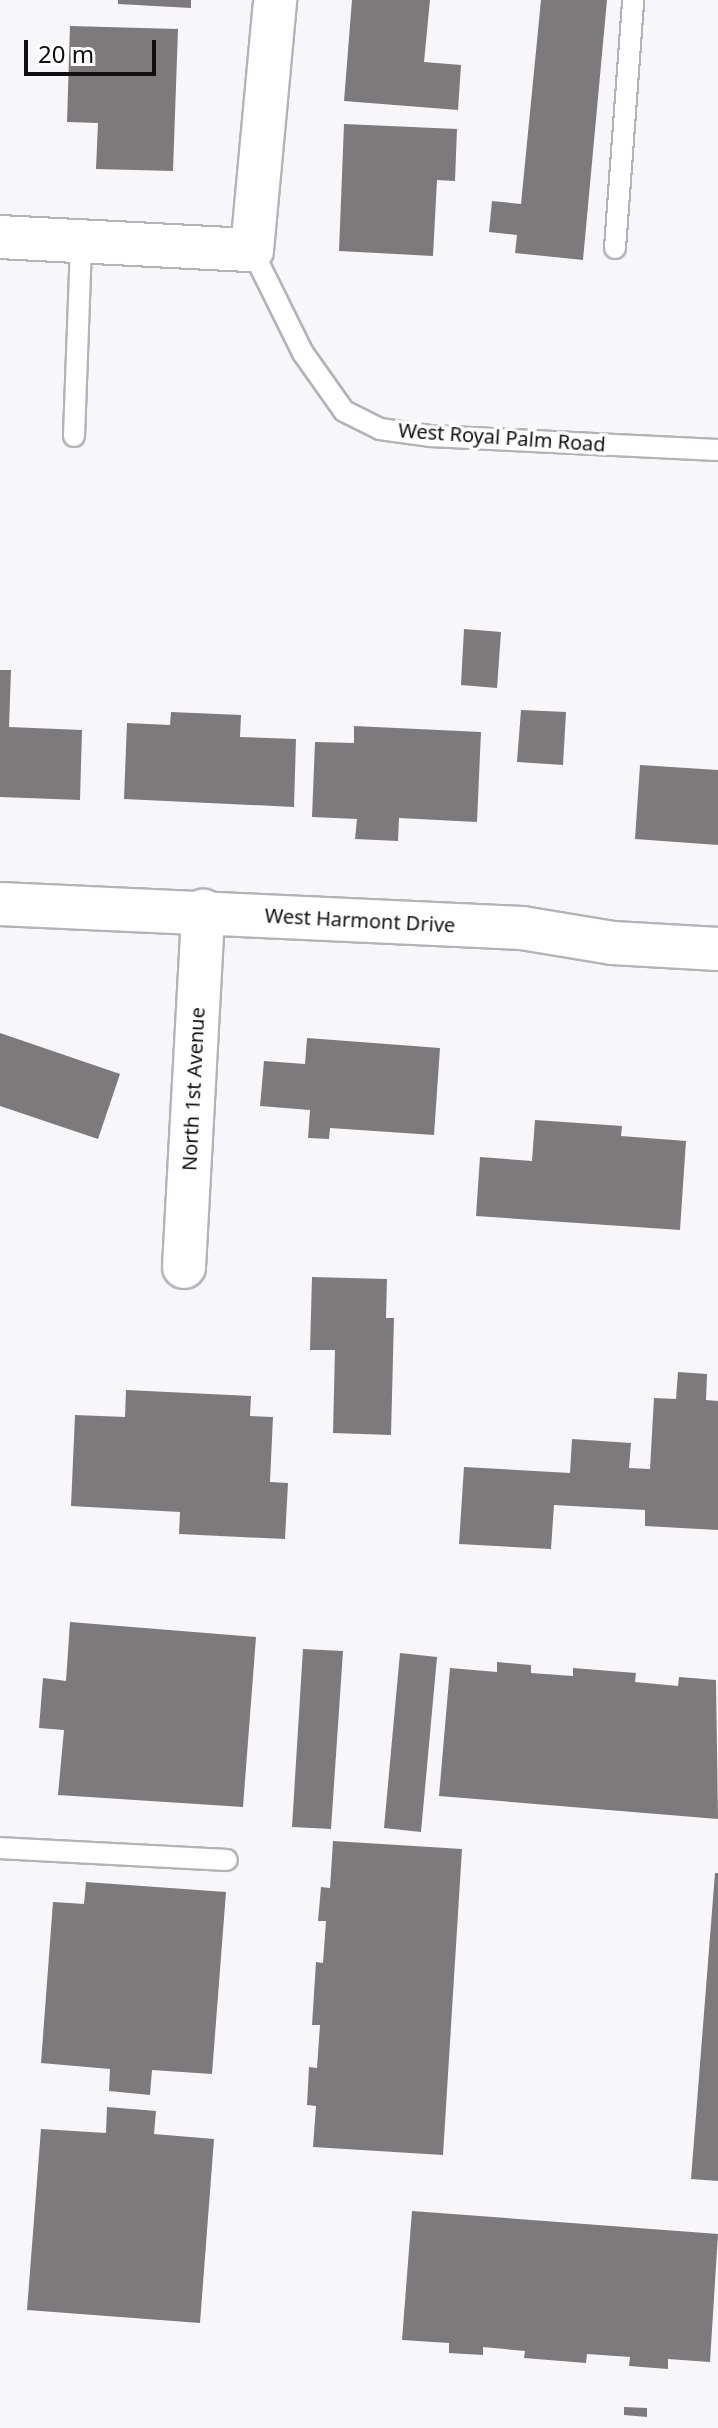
<!DOCTYPE html>
<html>
<head>
<meta charset="utf-8">
<style>
	body { margin:0 }
	#map { position:relative; width:718px; height:2428px; overflow:hidden; background:#f7f6fa; font-family:"Noto Sans",sans-serif }
	div>[style] { position:absolute }
	.building>* { inset:0; background:#7e7a7b }
	.roads { filter:drop-shadow(2px 0 #b5b3b7) drop-shadow(-2px 0 #b5b3b7) drop-shadow(0 2px #b5b3b7) drop-shadow(0 -2px #b5b3b7) }
	.service>* { height:20px; margin:-10px; padding:0 10px; transform-origin:10px; border-radius:10px; background:#fff }
	.minor>* { height:42px; margin:-21px; padding:0 21px; transform-origin:21px; border-radius:21px; background:#fff }
	span { translate:-50% -50%; white-space:nowrap; text-align:center; line-height:1.15; -webkit-text-stroke:7px #fff; paint-order:stroke }
	.street-label { font-size:20px; color:#0f0e10 }
	.scale { position:absolute; left:24px; top:40px; width:132px; height:36px; box-sizing:border-box; border:4px solid #0f0e10; border-top:0; padding-left:10px; font-size:24px; line-height:28px; white-space:nowrap; color:#0f0e10; -webkit-text-stroke:6px #fff; paint-order:stroke }
</style>
</head>
<body>
<div id="map">
	<div class="building">
		<i style="clip-path:polygon(118px 0,191px 0,191px 8px,118px 4px)"></i>
		<i style="clip-path:polygon(352px 0,430px 0,424px 62px,461px 65px,458px 110px,344px 101px)"></i>
		<i style="clip-path:polygon(541px 0,607px 0,583px 260px,515px 253px,517px 235px,489px 232px,492px 201px,521px 204px)"></i>
		<i style="clip-path:polygon(70px 26px,178px 29px,173px 171px,96px 169px,98px 123px,67px 122px)"></i>
		<i style="clip-path:polygon(344px 124px,457px 129px,455px 181px,437px 180px,433px 256px,339px 251px)"></i>
		<i style="clip-path:polygon(464px 629px,501px 632px,497px 688px,461px 685px)"></i>
		<i style="clip-path:polygon(0 670px,11px 670px,9px 727px,82px 730px,80px 800px,0 797px)"></i>
		<i style="clip-path:polygon(521px 710px,566px 712px,563px 765px,517px 762px)"></i>
		<i style="clip-path:polygon(171px 712px,241px 715px,240px 737px,296px 739px,294px 807px,124px 799px,127px 723px,170px 725px)"></i>
		<i style="clip-path:polygon(354px 726px,481px 732px,477px 822px,399px 818px,398px 841px,355px 839px,357px 819px,312px 817px,315px 742px,354px 743px)"></i>
		<i style="clip-path:polygon(640px 765px,718px 770px,718px 845px,635px 839px)"></i>
		<i style="clip-path:polygon(0 1033px,120px 1074px,98px 1139px,0 1106px)"></i>
		<i style="clip-path:polygon(307px 1038px,440px 1048px,434px 1135px,330px 1128px,329px 1139px,308px 1138px,310px 1110px,260px 1106px,264px 1061px,305px 1064px)"></i>
		<i style="clip-path:polygon(535px 1120px,622px 1126px,621px 1136px,686px 1141px,680px 1230px,476px 1216px,480px 1157px,532px 1161px)"></i>
		<i style="clip-path:polygon(312px 1277px,387px 1279px,386px 1318px,394px 1318px,391px 1435px,333px 1433px,335px 1350px,310px 1350px)"></i>
		<i style="clip-path:polygon(678px 1372px,707px 1374px,706px 1400px,718px 1401px,718px 1530px,645px 1526px,645px 1510px,554px 1505px,551px 1549px,459px 1544px,464px 1467px,570px 1473px,572px 1439px,631px 1443px,629px 1468px,650px 1469px,654px 1398px,676px 1399px)"></i>
		<i style="clip-path:polygon(126px 1390px,251px 1396px,250px 1416px,273px 1417px,270px 1482px,288px 1483px,285px 1539px,179px 1534px,180px 1512px,71px 1506px,75px 1415px,125px 1417px)"></i>
		<i style="clip-path:polygon(70px 1622px,256px 1637px,243px 1807px,58px 1795px,64px 1730px,39px 1728px,43px 1678px,66px 1681px)"></i>
		<i style="clip-path:polygon(303px 1649px,343px 1651px,331px 1829px,292px 1827px)"></i>
		<i style="clip-path:polygon(400px 1653px,437px 1657px,421px 1832px,384px 1828px)"></i>
		<i style="clip-path:polygon(497px 1662px,531px 1665px,531px 1673px,573px 1676px,573px 1668px,636px 1673px,635px 1682px,678px 1686px,679px 1677px,716px 1680px,718px 1819px,439px 1796px,450px 1668px,497px 1672px)"></i>
		<i style="clip-path:polygon(333px 1841px,462px 1849px,443px 2155px,313px 2147px,316px 2106px,307px 2105px,309px 2067px,317px 2068px,320px 2025px,312px 2025px,316px 1962px,323px 1963px,326px 1921px,318px 1921px,321px 1887px,330px 1888px)"></i>
		<i style="clip-path:polygon(715px 1873px,718px 1873px,718px 2181px,691px 2179px)"></i>
		<i style="clip-path:polygon(86px 1882px,226px 1892px,212px 2074px,152px 2070px,150px 2095px,109px 2091px,110px 2069px,41px 2063px,53px 1902px,84px 1904px)"></i>
		<i style="clip-path:polygon(107px 2107px,156px 2111px,154px 2134px,214px 2139px,200px 2323px,27px 2310px,41px 2129px,106px 2133px)"></i>
		<i style="clip-path:polygon(412px 2211px,718px 2234px,710px 2362px,668px 2359px,668px 2369px,629px 2366px,630px 2357px,587px 2354px,586px 2363px,524px 2358px,525px 2351px,483px 2347px,483px 2355px,449px 2353px,449px 2343px,402px 2340px)"></i>
		<i style="clip-path:polygon(624px 2407px,647px 2408px,647px 2417px,624px 2415px)"></i>
	</div>
	<div class="roads">
		<div class="service">
			<i style="left:615px;top:248px;width:249px;rotate:-85.8deg"></i>
			<i style="left:252px;top:250px;width:115px;rotate:63.7deg"></i>
			<i style="left:303px;top:353px;width:71px;rotate:54.7deg"></i>
			<i style="left:344px;top:411px;width:40px;rotate:26.6deg"></i>
			<i style="left:380px;top:429px;width:50px;rotate:8deg"></i>
			<i style="left:430px;top:436px;width:288px;rotate:2.8deg"></i>
			<i style="left:74px;top:436px;width:194px;rotate:-87.9deg"></i>
			<i style="left:0;top:1848px;width:227px;rotate:3deg"></i>
		</div>
		<div class="minor">
			<i style="left:0;top:237px;width:252px;rotate:3deg"></i>
			<i style="left:252px;top:250px;width:251px;rotate:-84.7deg"></i>
			<i style="left:0;top:904px;width:523px;rotate:2.63deg"></i>
			<i style="left:522px;top:928px;width:92px;rotate:9.4deg"></i>
			<i style="left:613px;top:943px;width:105px;rotate:3.3deg"></i>
			<i style="left:184px;top:1267px;width:357px;rotate:-86.9deg"></i>
		</div>
	</div>
	<div class="street-label">
		<span style="left:502px;top:437px;rotate:4deg">West Royal Palm Road</span>
		<span style="left:360px;top:920px;rotate:3deg">West Harmont Drive</span>
		<span style="left:193px;top:1089px;rotate:-87deg">North 1st Avenue</span>
	</div>
	<div class="scale">20 m</div>
</div>
</body>
</html>
